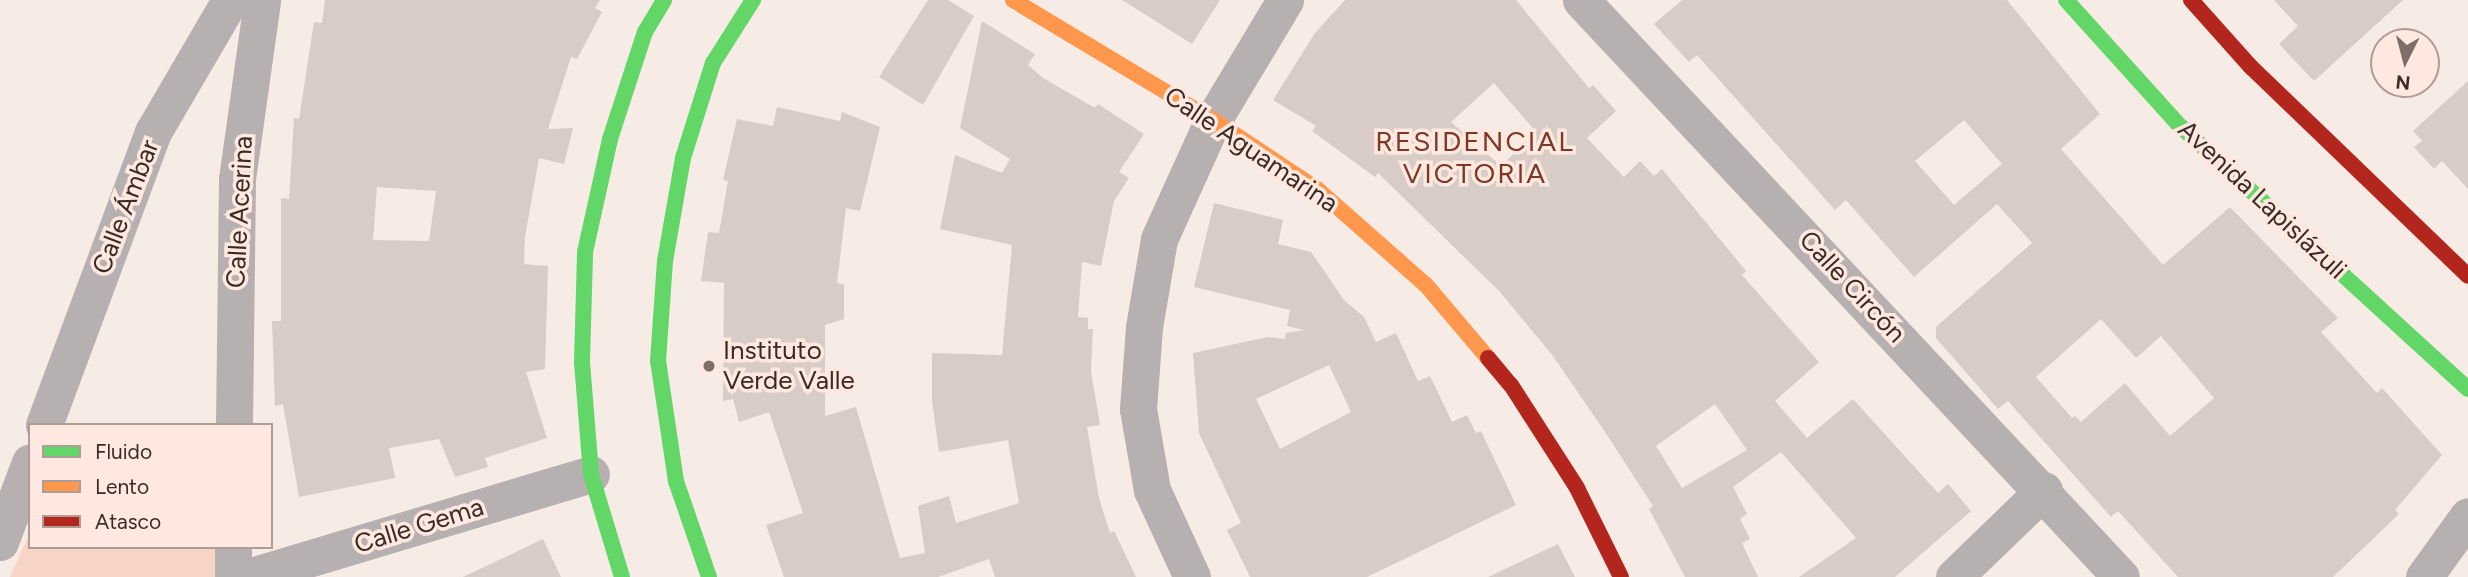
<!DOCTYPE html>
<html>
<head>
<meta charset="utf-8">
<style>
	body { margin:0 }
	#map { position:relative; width:2468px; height:577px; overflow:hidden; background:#f7ebe6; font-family:Figtree,sans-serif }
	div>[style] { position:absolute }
	.green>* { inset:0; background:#f8d4c6 }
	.building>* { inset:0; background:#d8ccc7 }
	.street>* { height:37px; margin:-18.5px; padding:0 18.5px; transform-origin:18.5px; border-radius:18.5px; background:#b6b0b0 }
	.fast>* { height:16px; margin:-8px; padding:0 8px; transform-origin:8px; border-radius:8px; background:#63d668 }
	.slow>* { height:16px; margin:-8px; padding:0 8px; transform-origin:8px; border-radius:8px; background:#ff974d }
	.jam>* { height:16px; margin:-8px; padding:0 8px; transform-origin:8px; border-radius:8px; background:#b3261e }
	.dots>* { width:19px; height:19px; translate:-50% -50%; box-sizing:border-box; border:4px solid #fee8df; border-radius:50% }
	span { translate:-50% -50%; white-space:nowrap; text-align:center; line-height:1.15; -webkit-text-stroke:7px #fee8df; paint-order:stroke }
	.street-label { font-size:26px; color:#392c26 }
	.poi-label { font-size:26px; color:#392c26 }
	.left { translate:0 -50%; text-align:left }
	.neighbourhood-label { font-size:28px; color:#7c3824; letter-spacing:2px }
	.legend { position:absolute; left:28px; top:423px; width:245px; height:126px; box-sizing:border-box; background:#fee8df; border:2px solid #af9d95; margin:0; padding:9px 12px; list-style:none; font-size:21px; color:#392c26 }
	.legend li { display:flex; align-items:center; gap:14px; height:35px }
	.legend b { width:35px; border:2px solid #af9d95 }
	.north { position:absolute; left:2370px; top:28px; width:70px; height:70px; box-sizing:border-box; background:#fee8df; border:2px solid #af9d95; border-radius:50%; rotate:186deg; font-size:19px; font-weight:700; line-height:28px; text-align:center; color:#392c26 }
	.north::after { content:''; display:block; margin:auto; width:24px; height:32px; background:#7c6f69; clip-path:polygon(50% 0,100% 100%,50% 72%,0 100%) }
</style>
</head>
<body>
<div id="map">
	<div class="green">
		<i style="clip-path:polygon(30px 532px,30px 547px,223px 547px,223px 577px,10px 577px)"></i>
	</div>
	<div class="building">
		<i style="clip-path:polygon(evenodd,325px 0,600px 0,595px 8px,602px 12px,577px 59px,571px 57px,548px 129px,573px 128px,564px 164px,539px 158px,525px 237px,524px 264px,548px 266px,545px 369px,526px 372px,547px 438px,485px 458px,488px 467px,455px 477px,439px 439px,389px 448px,395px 478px,299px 497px,283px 404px,275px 406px,272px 321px,281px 321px,281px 198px,289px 199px,294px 118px,299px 119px,314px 22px,322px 23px,325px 0,377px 187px,436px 191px,429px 241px,373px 240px,377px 187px)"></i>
		<i style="clip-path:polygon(928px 0,948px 0,974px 16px,923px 105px,879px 77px)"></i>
		<i style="clip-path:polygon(1122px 0,1220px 0,1192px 44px)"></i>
		<i style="clip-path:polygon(evenodd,1345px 0,1516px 0,1589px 88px,1593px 85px,1616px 111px,1587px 138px,1624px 177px,1640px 161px,1654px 176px,1662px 169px,1746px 271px,1742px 275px,1819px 362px,1775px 401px,1807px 438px,1853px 399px,1938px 493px,1948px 484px,1971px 511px,1895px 577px,1799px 577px,1856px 538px,1781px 452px,1733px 487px,1747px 514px,1740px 519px,1750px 539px,1742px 543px,1758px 577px,1685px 577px,1649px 509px,1653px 506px,1605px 432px,1553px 356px,1500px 292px,1378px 173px,1375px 177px,1312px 131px,1316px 126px,1273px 100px,1315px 33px,1345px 0,1494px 83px,1536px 132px,1501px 166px,1451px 122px,1494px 83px,1345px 0,1715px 404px,1747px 450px,1682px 488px,1656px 446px,1715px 404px)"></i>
		<i style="clip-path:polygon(evenodd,1682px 0,2007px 0,2100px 114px,2061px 149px,2163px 265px,2230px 207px,2338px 318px,2321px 332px,2377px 393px,2382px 388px,2442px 455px,2395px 510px,2399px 514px,2333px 577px,2178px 577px,2118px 511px,2111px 517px,2008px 401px,1998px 409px,1936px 338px,1936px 327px,2032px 243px,1997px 204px,1914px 277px,1846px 200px,1835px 210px,1697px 55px,1689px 62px,1654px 24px,1682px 0,1964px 120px,2002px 164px,1954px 205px,1915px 161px,1964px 120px,1682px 0,2101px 319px,2136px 358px,2161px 336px,2214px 398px,2170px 436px,2125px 383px,2081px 422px,2075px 416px,2072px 418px,2036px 377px,2101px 319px)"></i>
		<i style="clip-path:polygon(2274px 0,2403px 0,2314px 81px,2279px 44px,2298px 26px)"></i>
		<i style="clip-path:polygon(982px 21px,1035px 54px,1028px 65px,1043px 78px,1095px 108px,1098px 104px,1144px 134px,1119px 172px,1129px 178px,1114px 201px,1101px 266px,1082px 262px,1078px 317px,1088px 318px,1088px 329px,1093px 329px,1091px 371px,1100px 425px,1087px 427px,1099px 498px,1110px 533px,1114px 531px,1136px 577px,995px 577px,989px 559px,938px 577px,784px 577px,766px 525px,803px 513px,769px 412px,739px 422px,733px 399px,723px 401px,724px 283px,701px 281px,708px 232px,719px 233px,728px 181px,723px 180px,737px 119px,773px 126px,777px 107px,840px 121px,842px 112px,880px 127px,860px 211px,846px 208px,837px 283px,844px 284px,844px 319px,825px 325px,825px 416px,856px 407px,900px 558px,925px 553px,918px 506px,949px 496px,956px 523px,1019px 503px,1008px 440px,939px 452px,932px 400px,932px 353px,1002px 355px,1012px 245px,940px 229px,955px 155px,1002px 173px,1010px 159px,960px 128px)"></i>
		<i style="clip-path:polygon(2468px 81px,2468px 189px,2442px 161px,2434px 169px,2414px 147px,2422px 141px,2413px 131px)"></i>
		<i style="clip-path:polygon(evenodd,1214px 203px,1283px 220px,1278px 244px,1311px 252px,1344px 300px,1364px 317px,1376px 342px,1396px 333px,1418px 381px,1430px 376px,1452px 422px,1467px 415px,1476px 433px,1481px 431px,1516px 505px,1367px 577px,1250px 577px,1227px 530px,1241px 523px,1199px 433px,1193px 353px,1268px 337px,1285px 339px,1286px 333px,1304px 330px,1287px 326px,1290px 310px,1194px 287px,1214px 203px,1329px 365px,1351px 412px,1280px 449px,1256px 399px,1329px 365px)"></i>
		<i style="clip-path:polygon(543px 539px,561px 577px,463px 577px)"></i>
		<i style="clip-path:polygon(1558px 544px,1575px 577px,1488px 577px)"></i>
	</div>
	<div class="street">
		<i style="left:1581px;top:0;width:790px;rotate:46.9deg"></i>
		<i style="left:44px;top:425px;width:313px;rotate:-69.6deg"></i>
		<i style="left:153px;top:132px;width:153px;rotate:-59.7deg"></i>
		<i style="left:234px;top:425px;width:246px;rotate:-89.3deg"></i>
		<i style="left:237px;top:179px;width:181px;rotate:-82deg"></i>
		<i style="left:0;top:542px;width:85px;rotate:-69.4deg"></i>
		<i style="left:233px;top:577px;width:30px;rotate:-90deg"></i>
		<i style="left:248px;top:577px;width:358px;rotate:-16.7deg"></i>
		<i style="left:1192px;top:577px;width:96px;rotate:-114.7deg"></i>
		<i style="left:1152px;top:490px;width:82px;rotate:-99.8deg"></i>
		<i style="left:1138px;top:409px;width:82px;rotate:-85.8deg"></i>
		<i style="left:1144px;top:327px;width:89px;rotate:-80.3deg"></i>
		<i style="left:1159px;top:239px;width:131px;rotate:-65.6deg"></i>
		<i style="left:1213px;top:120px;width:140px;rotate:-59deg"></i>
		<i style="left:1954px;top:577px;width:125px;rotate:-44deg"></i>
		<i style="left:2424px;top:577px;width:75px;rotate:-54.2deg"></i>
	</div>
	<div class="fast">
		<i style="left:2066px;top:0;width:170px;rotate:47.9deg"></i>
		<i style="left:2180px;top:126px;width:390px;rotate:42.4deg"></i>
		<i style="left:622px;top:577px;width:108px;rotate:-106.8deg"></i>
		<i style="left:591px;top:474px;width:112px;rotate:-94.6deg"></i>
		<i style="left:582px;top:362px;width:110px;rotate:-88.4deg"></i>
		<i style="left:585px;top:252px;width:116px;rotate:-77.5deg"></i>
		<i style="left:610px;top:139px;width:113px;rotate:-71.9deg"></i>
		<i style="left:645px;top:32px;width:37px;rotate:-59deg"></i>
		<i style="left:709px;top:577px;width:102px;rotate:-109deg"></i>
		<i style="left:676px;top:481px;width:121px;rotate:-98.5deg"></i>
		<i style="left:658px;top:361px;width:100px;rotate:-86deg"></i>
		<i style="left:665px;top:261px;width:105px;rotate:-80.1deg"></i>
		<i style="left:683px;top:158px;width:100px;rotate:-72.5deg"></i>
		<i style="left:713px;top:63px;width:75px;rotate:-57.6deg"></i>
	</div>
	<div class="slow">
		<i style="left:1013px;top:0;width:233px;rotate:31deg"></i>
		<i style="left:1213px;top:120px;width:125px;rotate:33.6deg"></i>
		<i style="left:1317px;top:189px;width:145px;rotate:41.4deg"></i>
		<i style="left:1426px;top:285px;width:96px;rotate:49.7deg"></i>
	</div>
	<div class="jam">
		<i style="left:2191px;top:0;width:90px;rotate:48.2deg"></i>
		<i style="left:2251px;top:67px;width:301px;rotate:43.9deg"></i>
		<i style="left:1488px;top:358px;width:35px;rotate:50deg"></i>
		<i style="left:1511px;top:385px;width:122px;rotate:57.3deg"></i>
		<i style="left:1577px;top:488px;width:99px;rotate:63.7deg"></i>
	</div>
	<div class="dots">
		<i style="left:709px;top:366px;background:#7c6f69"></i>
	</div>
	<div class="street-label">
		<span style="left:1251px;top:150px;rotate:34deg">Calle Aguamarina</span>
		<span style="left:2262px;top:200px;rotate:43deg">Avenida Lapislázuli</span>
		<span style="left:126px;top:207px;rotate:-69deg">Calle Ámbar</span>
		<span style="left:240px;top:212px;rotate:-87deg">Calle Acerina</span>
		<span style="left:1852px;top:287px;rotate:47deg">Calle Circón</span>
		<span style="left:419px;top:526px;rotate:-17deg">Calle Gema</span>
	</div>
	<div class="poi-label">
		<span class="left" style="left:723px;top:366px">Instituto<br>Verde Valle</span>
	</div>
	<div class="neighbourhood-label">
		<span style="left:1475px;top:157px">RESIDENCIAL<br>VICTORIA</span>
	</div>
	<ul class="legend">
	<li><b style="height:9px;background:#63d668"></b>Fluido</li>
	<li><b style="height:9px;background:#ff974d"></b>Lento</li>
	<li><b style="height:9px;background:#b3261e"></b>Atasco</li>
	</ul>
	<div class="north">N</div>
</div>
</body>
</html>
